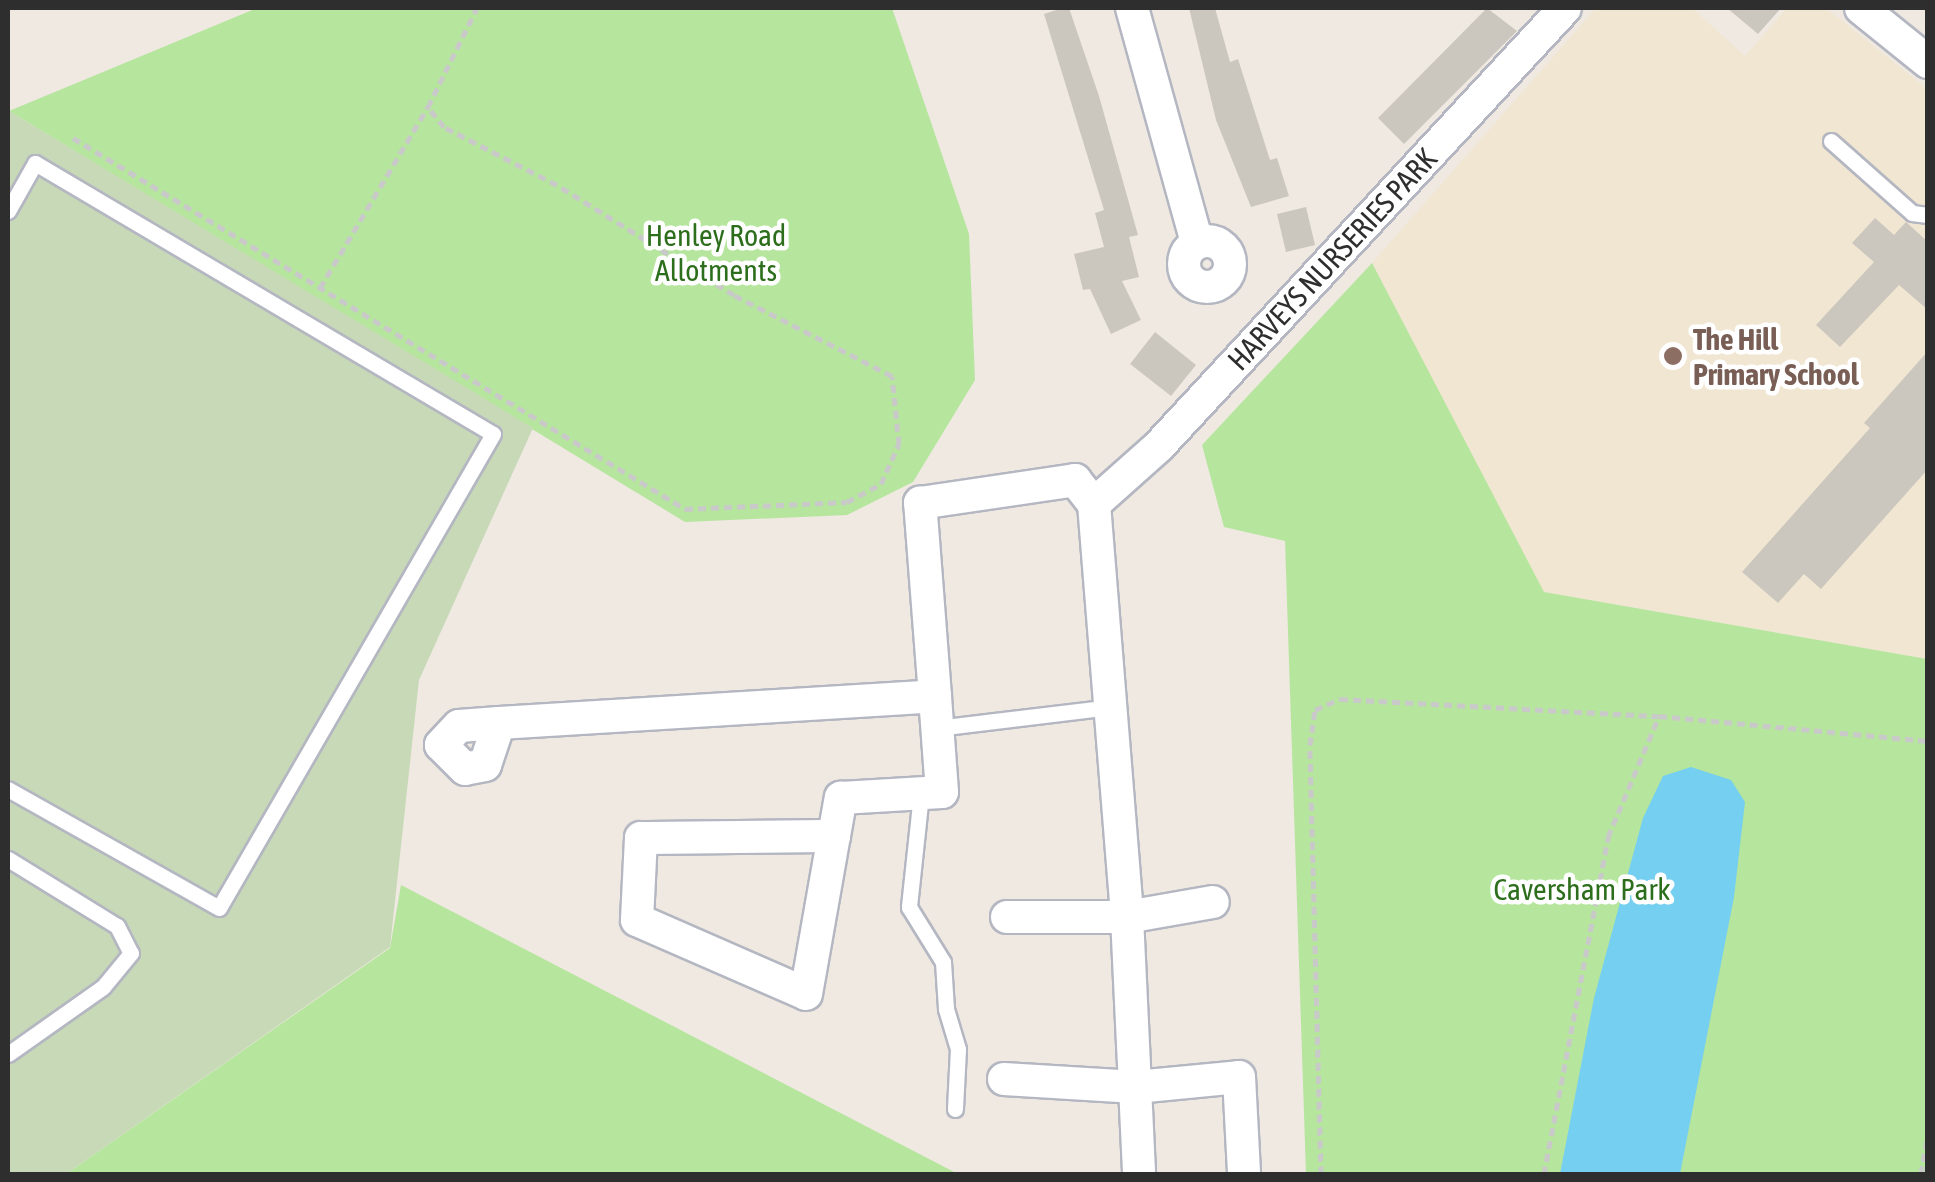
<!DOCTYPE html>
<html>
<head>
<meta charset="utf-8">
<style>
	body { margin:0 }
	#map { position:relative; width:1935px; height:1182px; overflow:hidden; background:#efe9e1; font-family:"Asap Condensed",sans-serif }
	div>[style] { position:absolute }
	.education>* { inset:0; background:#f0e6d1 }
	.green>* { inset:0; background:#b6e59e }
	.cemetery>* { inset:0; background:#c8d9b8 }
	.water>* { inset:0; background:#75cff0 }
	.building>* { inset:0; background:#cbc7bf }
	.path>* { height:5px; margin-top:-2.5px; transform-origin:0; background:repeating-linear-gradient(90deg,#c9c9c9 0 8px,transparent 0 13px) }
	.roads { filter:drop-shadow(2px 0 #b4b7c1) drop-shadow(-2px 0 #b4b7c1) drop-shadow(0 2px #b4b7c1) drop-shadow(0 -2px #b4b7c1) }
	.lane>* { height:15px; margin:-7.5px; padding:0 7.5px; transform-origin:7.5px; border-radius:7.5px; background:#fff }
	.street>* { height:32px; margin:-16px; padding:0 16px; transform-origin:16px; border-radius:16px; background:#fff }
	.street>.ring { margin:-16px; padding:0; box-sizing:content-box; background:none; border:32px solid #fff; border-radius:50% }
	.dots>* { width:28px; height:28px; translate:-50% -50%; box-sizing:border-box; border:5px solid #fff; border-radius:50% }
	span { translate:-50% -50%; white-space:nowrap; text-align:center; line-height:1.15; -webkit-text-stroke:9px #fff; paint-order:stroke }
	.park-label { font-size:30px; color:#2c6e1b }
	.street-label { font-size:30px; color:#2e2e2e }
	.education-label { font-size:30px; color:#785e54; font-weight:700 }
	.left { translate:0 -50%; text-align:left }
	.frame { position:absolute; inset:0; border:10px solid #2e2e2e; pointer-events:none }
</style>
</head>
<body>
<div id="map">
	<div class="education">
		<i style="clip-path:polygon(1596px 8px,1692px 8px,1745px 56px,1787px 8px,1826px 8px,1927px 89px,1927px 659px,1544px 592px,1464px 450px,1372px 263px)"></i>
	</div>
	<div class="green">
		<i style="clip-path:polygon(257px 8px,892px 8px,969px 234px,975px 380px,913px 482px,847px 515px,685px 522px,9px 111px)"></i>
		<i style="clip-path:polygon(1372px 263px,1544px 592px,1927px 659px,1927px 1174px,1306px 1174px,1285px 541px,1224px 527px,1202px 445px)"></i>
		<i style="clip-path:polygon(401px 885px,958px 1174px,66px 1174px,390px 948px)"></i>
	</div>
	<div class="cemetery">
		<i style="clip-path:polygon(9px 111px,533px 428px,419px 680px,390px 947px,66px 1174px,8px 1174px)"></i>
	</div>
	<div class="water">
		<i style="clip-path:polygon(1691px 767px,1731px 780px,1745px 802px,1734px 897px,1680px 1174px,1560px 1174px,1594px 998px,1643px 818px,1663px 776px)"></i>
	</div>
	<div class="building">
		<i style="clip-path:polygon(1063px 8px,1069px 8px,1099px 96px,1138px 235px,1129px 237px,1139px 277px,1122px 281px,1141px 320px,1111px 334px,1090px 289px,1083px 290px,1074px 254px,1104px 247px,1095px 213px,1104px 210px,1044px 14px)"></i>
		<i style="clip-path:polygon(1189px 8px,1215px 8px,1230px 62px,1238px 59px,1270px 160px,1277px 158px,1289px 196px,1251px 207px,1216px 120px)"></i>
		<i style="clip-path:polygon(1487px 8px,1517px 31px,1404px 144px,1378px 118px)"></i>
		<i style="clip-path:polygon(1727px 8px,1781px 8px,1758px 34px)"></i>
		<i style="clip-path:polygon(1306px 207px,1315px 245px,1286px 252px,1277px 214px)"></i>
		<i style="clip-path:polygon(1875px 218px,1894px 235px,1906px 222px,1928px 242px,1928px 310px,1899px 285px,1840px 347px,1816px 325px,1874px 262px,1852px 243px)"></i>
		<i style="clip-path:polygon(1155px 332px,1196px 365px,1171px 396px,1130px 364px)"></i>
		<i style="clip-path:polygon(1928px 351px,1928px 469px,1821px 589px,1804px 574px,1778px 603px,1742px 572px,1870px 428px,1864px 423px)"></i>
	</div>
	<div class="path">
		<i style="left:73px;top:138px;width:716px;rotate:31.22deg"></i>
		<i style="left:685px;top:509px;width:162px;rotate:-2.5deg"></i>
		<i style="left:847px;top:502px;width:38px;rotate:-28deg"></i>
		<i style="left:881px;top:484px;width:44px;rotate:-65.8deg"></i>
		<i style="left:899px;top:444px;width:68px;rotate:-95.9deg"></i>
		<i style="left:892px;top:376px;width:178px;rotate:-152.9deg"></i>
		<i style="left:734px;top:295px;width:208px;rotate:-148.1deg"></i>
		<i style="left:557px;top:185px;width:127px;rotate:-152.8deg"></i>
		<i style="left:444px;top:127px;width:26px;rotate:-129deg"></i>
		<i style="left:320px;top:288px;width:211px;rotate:-59.2deg"></i>
		<i style="left:428px;top:107px;width:110px;rotate:-63.7deg"></i>
		<i style="left:1321px;top:1174px;width:429px;rotate:-91.5deg"></i>
		<i style="left:1310px;top:745px;width:35px;rotate:-82deg"></i>
		<i style="left:1315px;top:710px;width:27px;rotate:-24deg"></i>
		<i style="left:1340px;top:699px;width:319px;rotate:3.1deg"></i>
		<i style="left:1659px;top:716px;width:270px;rotate:5.3deg"></i>
		<i style="left:1544px;top:1174px;width:343px;rotate:-79.2deg"></i>
		<i style="left:1608px;top:837px;width:131px;rotate:-67.1deg"></i>
		<i style="left:1921px;top:1174px;width:41px;rotate:-80.1deg"></i>
	</div>
	<div class="roads">
		<div class="lane">
			<i style="left:1831px;top:141px;width:108px;rotate:41.6deg"></i>
			<i style="left:1912px;top:213px;width:16px;rotate:7deg"></i>
			<i style="left:8px;top:211px;width:55px;rotate:-60.6deg"></i>
			<i style="left:35px;top:163px;width:532px;rotate:30.61deg"></i>
			<i style="left:493px;top:434px;width:547px;rotate:120.03deg"></i>
			<i style="left:219px;top:908px;width:242px;rotate:-150.6deg"></i>
			<i style="left:937px;top:728px;width:174px;rotate:-6.9deg"></i>
			<i style="left:921px;top:794px;width:114px;rotate:96.1deg"></i>
			<i style="left:909px;top:907px;width:65px;rotate:58.3deg"></i>
			<i style="left:943px;top:962px;width:47px;rotate:86.3deg"></i>
			<i style="left:946px;top:1009px;width:42px;rotate:73.3deg"></i>
			<i style="left:958px;top:1049px;width:60px;rotate:92.9deg"></i>
			<i style="left:8px;top:859px;width:128px;rotate:31.6deg"></i>
			<i style="left:117px;top:926px;width:30px;rotate:63deg"></i>
			<i style="left:131px;top:953px;width:44px;rotate:129.5deg"></i>
			<i style="left:103px;top:987px;width:116px;rotate:144.8deg"></i>
		</div>
		<div class="street">
			<i style="left:1132px;top:8px;width:243px;rotate:74.5deg"></i>
			<i style="left:1861px;top:8px;width:86px;rotate:38.9deg"></i>
			<i class="ring" style="left:1184px;top:241px;width:14px;height:14px"></i>
			<i style="left:1094px;top:504px;width:87px;rotate:-41.7deg"></i>
			<i style="left:1159px;top:446px;width:597px;rotate:-47.17deg"></i>
			<i style="left:499px;top:723px;width:44px;rotate:108.4deg"></i>
			<i style="left:485px;top:765px;width:20px;rotate:169deg"></i>
			<i style="left:465px;top:769px;width:34px;rotate:-135deg"></i>
			<i style="left:441px;top:745px;width:26px;rotate:-47deg"></i>
			<i style="left:459px;top:726px;width:40px;rotate:-4.3deg"></i>
			<i style="left:499px;top:723px;width:437px;rotate:-3.5deg"></i>
			<i style="left:935px;top:696px;width:194px;rotate:-94.4deg"></i>
			<i style="left:920px;top:503px;width:157px;rotate:-8.4deg"></i>
			<i style="left:1075px;top:480px;width:31px;rotate:52deg"></i>
			<i style="left:1094px;top:504px;width:414px;rotate:85.4deg"></i>
			<i style="left:1127px;top:917px;width:257px;rotate:87.3deg"></i>
			<i style="left:834px;top:836px;width:193px;rotate:179.4deg"></i>
			<i style="left:641px;top:838px;width:82px;rotate:92.8deg"></i>
			<i style="left:637px;top:920px;width:184px;rotate:23.6deg"></i>
			<i style="left:806px;top:994px;width:160px;rotate:-80deg"></i>
			<i style="left:834px;top:836px;width:39px;rotate:-80deg"></i>
			<i style="left:841px;top:798px;width:101px;rotate:-3.4deg"></i>
			<i style="left:942px;top:792px;width:96px;rotate:-94.2deg"></i>
			<i style="left:1007px;top:917px;width:120px"></i>
			<i style="left:1127px;top:917px;width:87px;rotate:-9.9deg"></i>
			<i style="left:1004px;top:1079px;width:132px;rotate:3.5deg"></i>
			<i style="left:1136px;top:1087px;width:103px;rotate:-5.5deg"></i>
			<i style="left:1239px;top:1077px;width:97px;rotate:87deg"></i>
		</div>
	</div>
	<div class="dots">
		<i style="left:1673px;top:356px;background:#8d6e63"></i>
	</div>
	<div class="park-label">
		<span style="left:716px;top:252px">Henley Road<br>Allotments</span>
		<span style="left:1582px;top:889px">Caversham Park</span>
	</div>
	<div class="street-label">
		<span style="left:1332px;top:259px;rotate:-47deg">HARVEYS NURSERIES PARK</span>
	</div>
	<div class="education-label">
		<span class="left" style="left:1693px;top:356px">The Hill<br>Primary School</span>
	</div>
	<div class="frame"></div>
</div>
</body>
</html>
